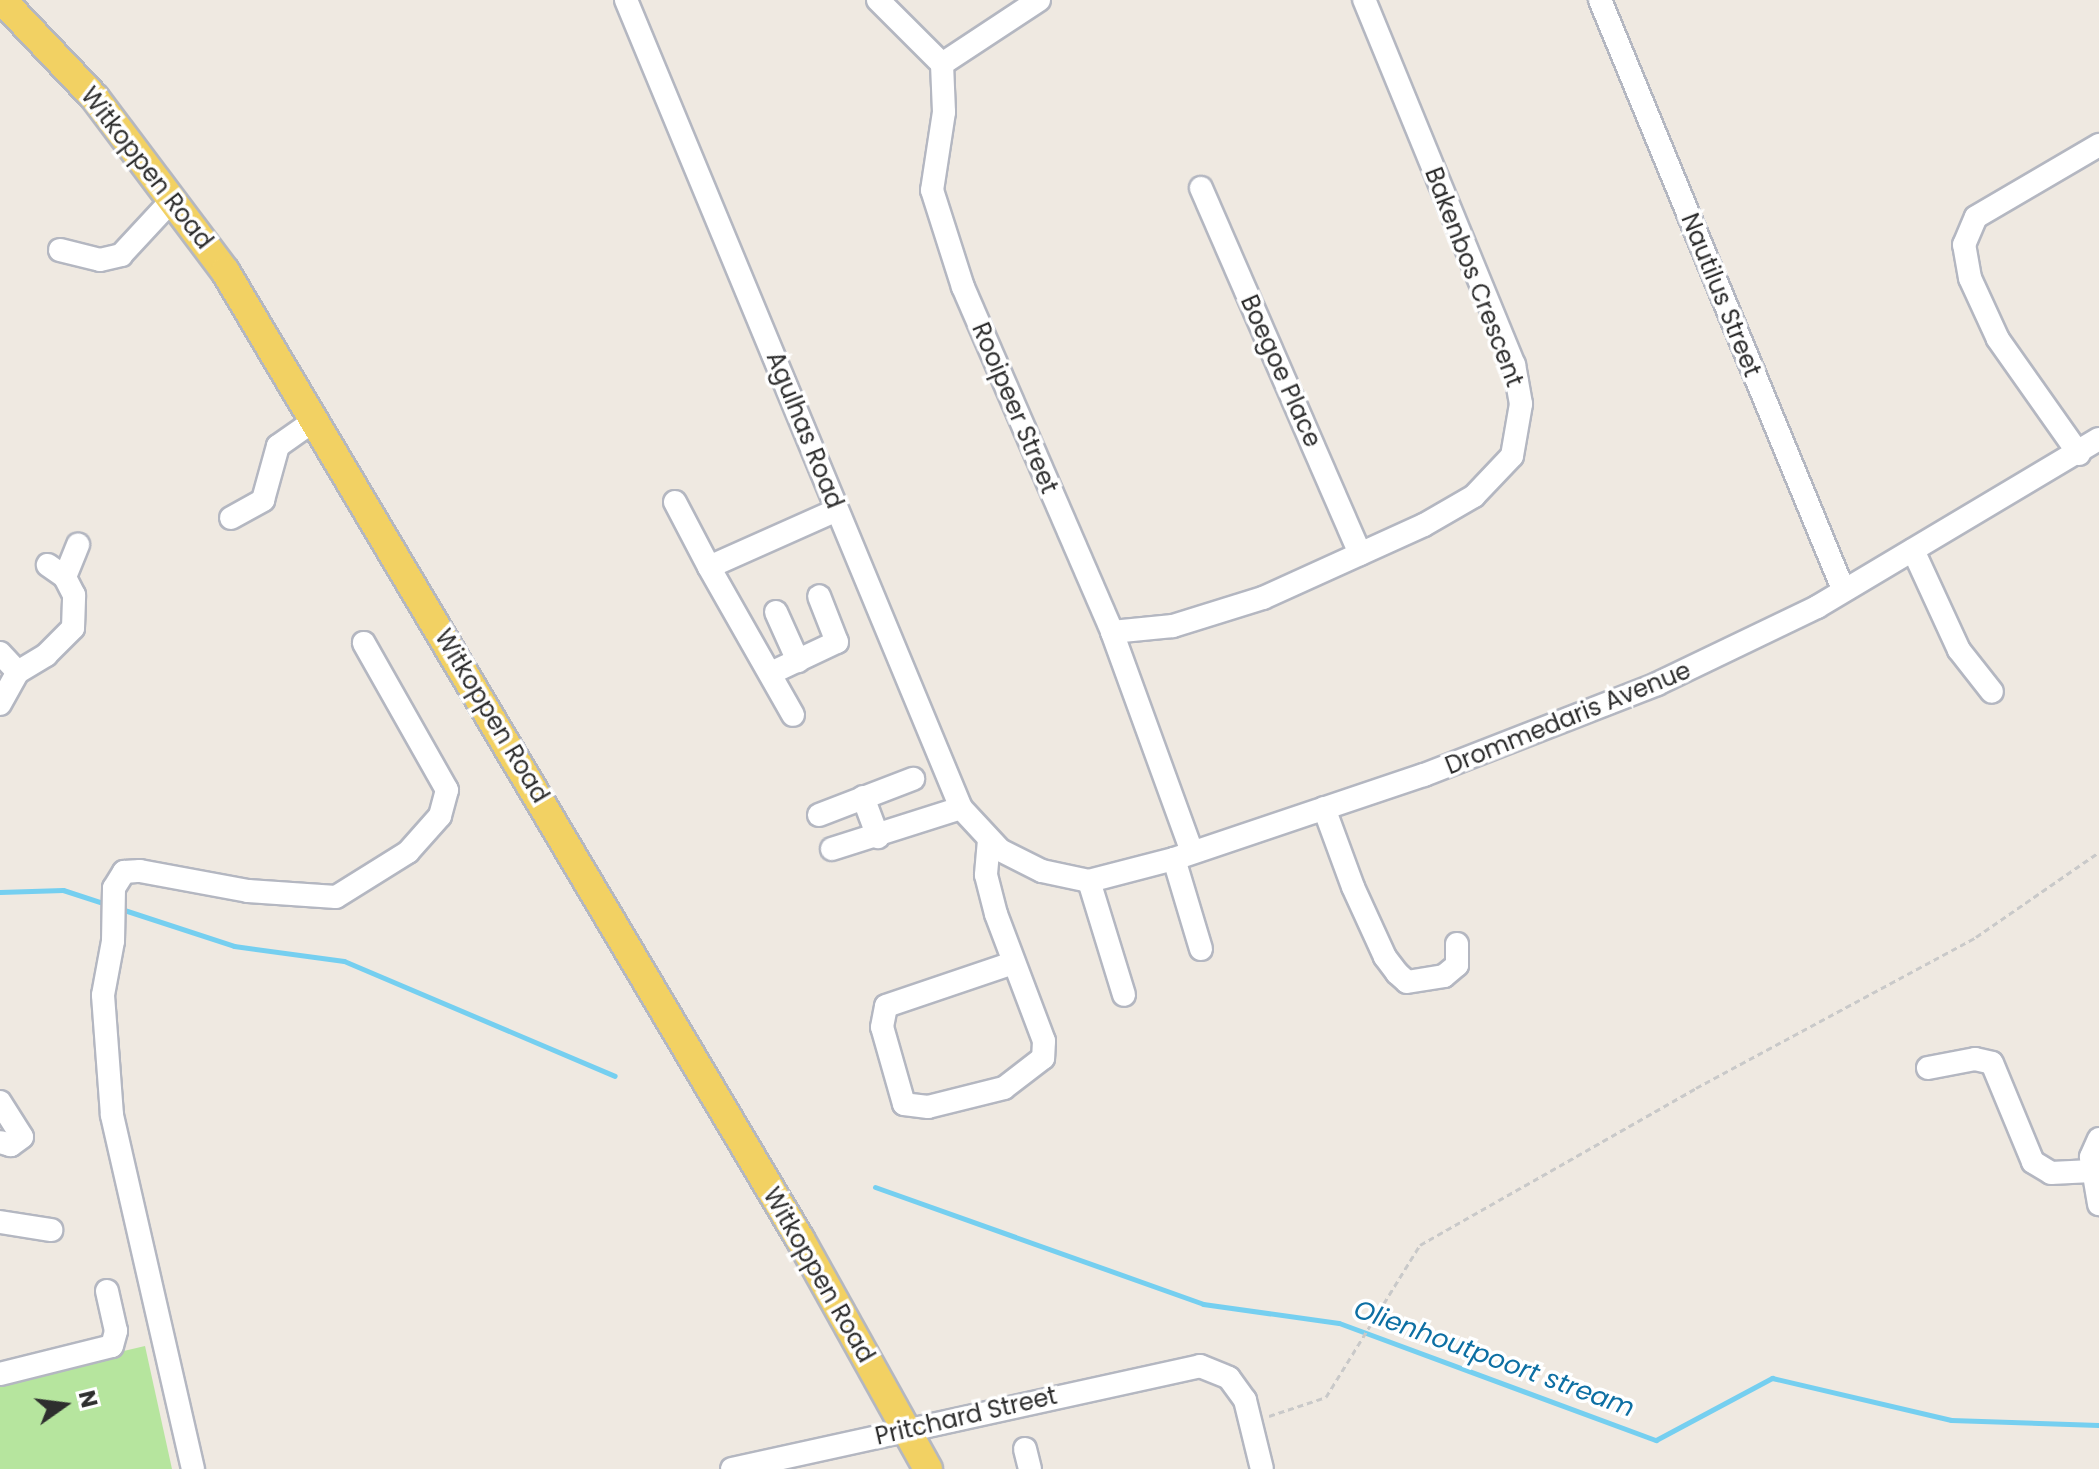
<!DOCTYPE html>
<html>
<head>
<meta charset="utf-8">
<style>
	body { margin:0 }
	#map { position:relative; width:2099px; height:1469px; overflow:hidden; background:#efe9e1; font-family:Poppins,sans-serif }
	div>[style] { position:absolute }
	.green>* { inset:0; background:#b6e59e }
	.stream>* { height:5px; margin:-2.5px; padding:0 2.5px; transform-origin:2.5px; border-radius:2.5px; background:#75cff0 }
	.path>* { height:3px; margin-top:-1.5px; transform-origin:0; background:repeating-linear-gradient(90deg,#c9c9c9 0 6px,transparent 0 10px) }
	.roads { filter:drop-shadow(2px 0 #b4b7c1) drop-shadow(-2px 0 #b4b7c1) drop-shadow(0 2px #b4b7c1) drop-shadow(0 -2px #b4b7c1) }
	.minor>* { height:22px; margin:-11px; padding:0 11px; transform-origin:11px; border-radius:11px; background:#fff }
	.major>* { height:28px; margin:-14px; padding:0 14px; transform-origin:14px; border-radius:14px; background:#f2d163 }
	span { translate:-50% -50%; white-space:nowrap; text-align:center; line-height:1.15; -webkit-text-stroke:7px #fff; paint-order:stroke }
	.street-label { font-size:24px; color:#2e2e2e }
	.water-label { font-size:26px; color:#0d6fa3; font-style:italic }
	.north { position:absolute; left:24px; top:1365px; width:80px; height:80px; -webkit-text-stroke:6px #fff; paint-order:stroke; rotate:76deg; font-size:22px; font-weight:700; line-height:32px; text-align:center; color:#2e2e2e }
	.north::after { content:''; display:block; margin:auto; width:28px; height:36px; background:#2e2e2e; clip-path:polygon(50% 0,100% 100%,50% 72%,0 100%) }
</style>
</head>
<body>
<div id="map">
	<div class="green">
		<i style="clip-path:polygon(145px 1346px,172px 1469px,0 1469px,0 1380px)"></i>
	</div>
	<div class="stream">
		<i style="left:0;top:892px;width:63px;rotate:-1.8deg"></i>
		<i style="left:63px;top:890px;width:48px;rotate:18.1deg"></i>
		<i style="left:118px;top:908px;width:122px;rotate:18.1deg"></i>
		<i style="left:234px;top:946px;width:111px;rotate:7.8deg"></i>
		<i style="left:344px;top:961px;width:294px;rotate:23deg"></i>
		<i style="left:875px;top:1187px;width:348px;rotate:19.6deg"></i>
		<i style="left:1203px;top:1304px;width:137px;rotate:8deg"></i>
		<i style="left:1339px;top:1323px;width:338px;rotate:20.3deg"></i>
		<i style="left:1656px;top:1440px;width:132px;rotate:-28.1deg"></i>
		<i style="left:1772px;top:1378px;width:184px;rotate:13.2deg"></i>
		<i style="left:1951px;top:1420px;width:148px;rotate:1.9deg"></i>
	</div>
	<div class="path">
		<i style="left:1269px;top:1416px;width:60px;rotate:-18.4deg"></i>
		<i style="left:1326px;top:1397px;width:179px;rotate:-58.3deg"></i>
		<i style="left:1420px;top:1245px;width:318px;rotate:-29.6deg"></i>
		<i style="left:1696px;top:1088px;width:318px;rotate:-28.3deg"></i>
		<i style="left:1976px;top:937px;width:150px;rotate:-34.6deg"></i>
	</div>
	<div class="roads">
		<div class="minor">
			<i style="left:626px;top:0;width:875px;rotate:67.48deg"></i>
			<i style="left:961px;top:808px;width:57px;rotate:47.1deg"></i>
			<i style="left:1000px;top:850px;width:47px;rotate:26.6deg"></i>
			<i style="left:1042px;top:871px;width:48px;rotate:12deg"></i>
			<i style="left:1089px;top:881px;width:88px;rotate:-14.5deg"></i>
			<i style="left:1174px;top:859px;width:264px;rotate:-18.6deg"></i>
			<i style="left:1424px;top:775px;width:250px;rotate:-21.3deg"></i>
			<i style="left:1657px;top:684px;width:178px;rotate:-25.7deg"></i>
			<i style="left:1817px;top:607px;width:328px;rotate:-30.8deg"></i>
			<i style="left:878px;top:0;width:91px;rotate:45deg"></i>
			<i style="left:1039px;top:0;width:116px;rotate:146.6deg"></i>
			<i style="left:942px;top:64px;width:48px;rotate:87.6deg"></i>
			<i style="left:944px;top:112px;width:79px;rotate:98.7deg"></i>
			<i style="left:932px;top:190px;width:102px;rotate:72.3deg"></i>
			<i style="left:963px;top:287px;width:376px;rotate:66.6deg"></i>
			<i style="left:1112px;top:632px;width:234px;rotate:70deg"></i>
			<i style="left:1600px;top:0;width:637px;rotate:67.58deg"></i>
			<i style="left:1201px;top:188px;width:399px;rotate:66.5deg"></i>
			<i style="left:60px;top:250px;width:41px;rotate:14deg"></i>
			<i style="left:100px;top:260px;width:22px;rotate:-13deg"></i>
			<i style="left:121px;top:255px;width:76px;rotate:-47.1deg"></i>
			<i style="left:2079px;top:454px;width:141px;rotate:-125.2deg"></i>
			<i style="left:1998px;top:339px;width:67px;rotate:-114.7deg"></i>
			<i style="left:1970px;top:278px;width:34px;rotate:-100deg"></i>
			<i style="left:1964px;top:245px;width:30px;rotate:-67deg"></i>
			<i style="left:1976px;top:217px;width:143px;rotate:-30.3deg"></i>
			<i style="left:675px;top:502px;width:73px;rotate:62.4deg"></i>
			<i style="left:709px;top:567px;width:140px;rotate:-24deg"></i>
			<i style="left:231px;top:518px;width:37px;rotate:-29deg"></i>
			<i style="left:263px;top:500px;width:56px;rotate:-74.5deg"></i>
			<i style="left:278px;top:446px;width:45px;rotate:-35.1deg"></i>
			<i style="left:1913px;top:550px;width:110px;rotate:65.3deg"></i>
			<i style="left:1959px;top:650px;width:53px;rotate:51.8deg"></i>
			<i style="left:709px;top:567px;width:170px;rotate:60.4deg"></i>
			<i style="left:65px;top:577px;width:35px;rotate:-68deg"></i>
			<i style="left:776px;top:612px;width:54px;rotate:65.8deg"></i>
			<i style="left:1112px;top:632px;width:61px;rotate:-5.6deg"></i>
			<i style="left:1173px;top:626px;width:94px;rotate:-17.3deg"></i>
			<i style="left:1263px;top:598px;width:177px;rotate:-24.4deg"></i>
			<i style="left:1424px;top:525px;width:58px;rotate:-30.1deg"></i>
			<i style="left:1474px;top:496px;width:55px;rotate:-46.5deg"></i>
			<i style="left:1512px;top:456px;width:53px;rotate:-80.2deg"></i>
			<i style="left:1521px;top:404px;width:40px;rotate:-100deg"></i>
			<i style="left:1514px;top:365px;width:395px;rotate:-112.3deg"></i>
			<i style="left:0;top:653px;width:26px;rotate:47deg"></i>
			<i style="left:771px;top:673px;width:73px;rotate:-25.2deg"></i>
			<i style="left:837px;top:642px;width:49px;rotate:-111.4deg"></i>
			<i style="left:0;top:704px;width:37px;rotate:-61deg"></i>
			<i style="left:18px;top:672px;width:33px;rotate:-31deg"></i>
			<i style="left:46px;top:655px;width:38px;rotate:-45deg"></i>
			<i style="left:73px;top:628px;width:33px;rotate:-88deg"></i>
			<i style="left:74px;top:595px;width:20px;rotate:-117deg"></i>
			<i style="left:65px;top:577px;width:21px;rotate:-145deg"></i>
			<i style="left:863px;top:797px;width:43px;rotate:69.4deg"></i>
			<i style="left:1324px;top:808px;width:84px;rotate:69.8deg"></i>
			<i style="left:1353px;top:887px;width:77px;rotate:65.4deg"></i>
			<i style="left:1385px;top:957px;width:20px;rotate:53deg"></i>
			<i style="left:1397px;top:973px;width:13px;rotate:42deg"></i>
			<i style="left:1407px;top:982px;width:37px;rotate:-9deg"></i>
			<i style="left:1444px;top:976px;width:17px;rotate:-40deg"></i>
			<i style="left:1457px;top:965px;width:21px;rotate:-90deg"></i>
			<i style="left:819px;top:815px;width:101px;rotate:-21deg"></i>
			<i style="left:989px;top:840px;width:35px;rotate:95deg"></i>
			<i style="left:986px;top:875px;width:40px;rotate:75.6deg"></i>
			<i style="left:996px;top:914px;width:136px;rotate:69.3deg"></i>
			<i style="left:1044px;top:1041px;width:17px;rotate:93deg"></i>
			<i style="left:1043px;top:1058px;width:49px;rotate:142.4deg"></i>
			<i style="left:1004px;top:1088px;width:78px;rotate:166deg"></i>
			<i style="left:928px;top:1107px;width:24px;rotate:-173deg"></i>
			<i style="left:904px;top:1104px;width:80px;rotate:-105.9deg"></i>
			<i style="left:882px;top:1027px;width:21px;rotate:-79deg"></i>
			<i style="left:886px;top:1006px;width:134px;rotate:-18.7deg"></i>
			<i style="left:832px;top:849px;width:135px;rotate:-17.6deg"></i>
			<i style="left:1174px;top:859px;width:94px;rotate:73.3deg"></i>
			<i style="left:1089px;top:881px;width:119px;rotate:72.9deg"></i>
			<i style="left:1928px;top:1068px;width:48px;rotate:-10.8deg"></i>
			<i style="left:1975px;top:1059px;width:17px;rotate:13deg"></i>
			<i style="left:1992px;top:1063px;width:107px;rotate:67.5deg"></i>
			<i style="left:2033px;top:1162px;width:21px;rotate:31deg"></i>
			<i style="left:2051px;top:1173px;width:41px;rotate:-2.8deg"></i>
			<i style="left:0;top:1102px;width:41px;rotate:57.8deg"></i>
			<i style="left:22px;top:1137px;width:14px;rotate:144deg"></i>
			<i style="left:11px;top:1145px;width:11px;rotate:-165deg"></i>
			<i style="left:2099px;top:1139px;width:20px;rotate:114deg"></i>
			<i style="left:2091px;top:1157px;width:48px;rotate:80.3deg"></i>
			<i style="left:0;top:1222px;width:52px;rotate:8.9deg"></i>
			<i style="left:0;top:1374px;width:115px;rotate:-14deg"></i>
			<i style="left:112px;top:1346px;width:16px;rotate:-75deg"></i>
			<i style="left:116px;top:1331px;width:41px;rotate:-102.7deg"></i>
			<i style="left:1025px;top:1449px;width:21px;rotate:76deg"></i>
			<i style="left:193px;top:1469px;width:363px;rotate:-102.9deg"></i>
			<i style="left:112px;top:1115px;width:120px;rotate:-94.3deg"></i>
			<i style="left:103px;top:995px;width:55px;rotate:-79.5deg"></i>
			<i style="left:113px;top:941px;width:53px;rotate:-88.9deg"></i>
			<i style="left:114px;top:888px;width:19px;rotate:-58deg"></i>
			<i style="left:124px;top:872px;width:16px;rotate:-4deg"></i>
			<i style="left:140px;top:871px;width:110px;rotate:10.5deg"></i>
			<i style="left:248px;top:891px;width:88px;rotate:3.9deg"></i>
			<i style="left:336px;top:897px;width:85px;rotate:-32deg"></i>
			<i style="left:408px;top:852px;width:48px;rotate:-48.4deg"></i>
			<i style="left:440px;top:816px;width:27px;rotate:-75deg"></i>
			<i style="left:447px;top:790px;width:169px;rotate:-119.5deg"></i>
			<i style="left:732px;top:1469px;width:479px;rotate:-12.4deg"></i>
			<i style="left:1200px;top:1366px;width:31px;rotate:22deg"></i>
			<i style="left:1229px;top:1378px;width:27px;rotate:54deg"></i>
			<i style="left:1245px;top:1400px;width:71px;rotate:76.2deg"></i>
		</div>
		<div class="major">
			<i style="left:2px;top:0;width:135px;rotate:46.5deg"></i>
			<i style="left:95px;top:98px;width:216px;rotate:53.1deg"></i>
			<i style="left:225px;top:271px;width:1126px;rotate:59.29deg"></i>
			<i style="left:800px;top:1239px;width:263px;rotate:60.9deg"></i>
		</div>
	</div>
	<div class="street-label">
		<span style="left:147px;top:168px;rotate:52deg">Witkoppen Road</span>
		<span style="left:1474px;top:277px;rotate:69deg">Bakenbos Crescent</span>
		<span style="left:1721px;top:295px;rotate:68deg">Nautilus Street</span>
		<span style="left:1281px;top:371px;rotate:66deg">Boegoe Place</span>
		<span style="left:1015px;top:408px;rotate:67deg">Rooipeer Street</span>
		<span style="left:805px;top:430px;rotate:68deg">Agulhas Road</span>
		<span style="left:492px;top:716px;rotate:59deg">Witkoppen Road</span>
		<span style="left:1568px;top:718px;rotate:-22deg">Drommedaris Avenue</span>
		<span style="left:819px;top:1275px;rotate:60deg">Witkoppen Road</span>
		<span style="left:966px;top:1416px;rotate:-13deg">Pritchard Street</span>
	</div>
	<div class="water-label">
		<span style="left:1494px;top:1359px;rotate:20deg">Olienhoutpoort stream</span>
	</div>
	<div class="north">N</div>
</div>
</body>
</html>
